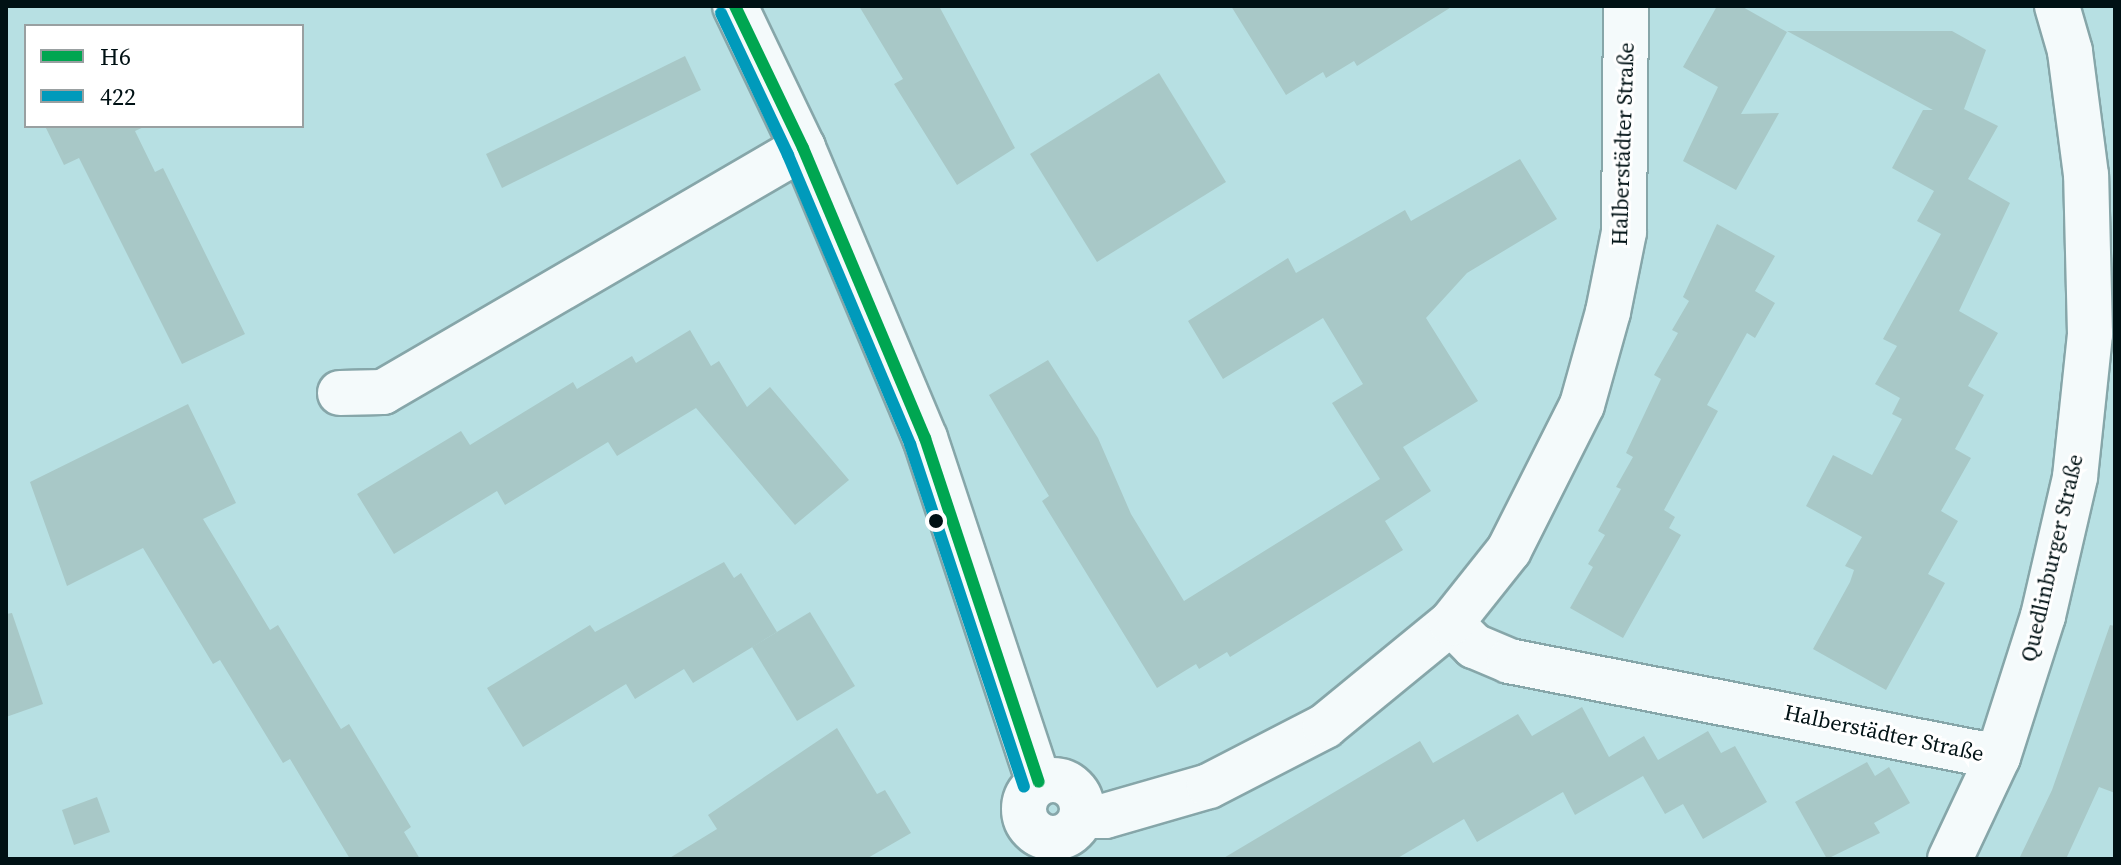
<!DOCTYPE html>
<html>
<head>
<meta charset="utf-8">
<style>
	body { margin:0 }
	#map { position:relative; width:2121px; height:865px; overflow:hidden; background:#b7e0e3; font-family:"Source Serif 4",serif }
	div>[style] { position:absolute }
	.building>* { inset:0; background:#a8c8c7 }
	.roads { filter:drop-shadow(2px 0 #86a6a9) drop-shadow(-2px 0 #86a6a9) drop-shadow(0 2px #86a6a9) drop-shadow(0 -2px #86a6a9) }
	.minor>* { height:44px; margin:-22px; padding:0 22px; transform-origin:22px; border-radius:22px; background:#f4fafb }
	.minor>.ring { margin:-22px; padding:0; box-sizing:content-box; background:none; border:44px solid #f4fafb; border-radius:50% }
	.bus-1>* { height:12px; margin:-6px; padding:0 6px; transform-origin:6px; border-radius:6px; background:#00a651 }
	.bus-2>* { height:12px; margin:-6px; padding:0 6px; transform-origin:6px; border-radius:6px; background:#009abb }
	.dots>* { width:22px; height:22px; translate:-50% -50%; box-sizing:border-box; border:4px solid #fff; border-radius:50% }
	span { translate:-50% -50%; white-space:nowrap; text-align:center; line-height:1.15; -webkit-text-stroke:6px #fff; paint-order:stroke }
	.street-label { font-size:22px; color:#001114 }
	.frame { position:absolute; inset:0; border:8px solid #001114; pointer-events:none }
	.legend { position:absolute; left:24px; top:24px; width:280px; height:104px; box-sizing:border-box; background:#fff; border:2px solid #99a0a1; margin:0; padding:10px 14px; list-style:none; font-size:24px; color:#001114 }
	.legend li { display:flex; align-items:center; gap:16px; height:40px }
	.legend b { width:40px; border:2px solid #99a0a1 }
</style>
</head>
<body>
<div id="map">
	<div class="building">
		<i style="clip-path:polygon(859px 6px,939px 6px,1015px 148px,957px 185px,894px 84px,903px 79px)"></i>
		<i style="clip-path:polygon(1231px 6px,1453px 6px,1357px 66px,1354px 61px,1326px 78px,1323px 72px,1286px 95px)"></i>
		<i style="clip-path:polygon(1717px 6px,1741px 6px,1787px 32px,1741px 114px,1779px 113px,1736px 190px,1683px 161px,1718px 87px,1683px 67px)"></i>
		<i style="clip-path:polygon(1787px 31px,1952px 31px,1986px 50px,1964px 109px,1998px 126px,1968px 179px,2010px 203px,1959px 311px,1998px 333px,1968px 386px,1984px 395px,1955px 449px,1971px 458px,1941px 511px,1958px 521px,1928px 574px,1945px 583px,1886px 690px,1813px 649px,1850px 582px,1854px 570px,1845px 566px,1862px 537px,1806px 506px,1833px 455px,1872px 475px,1902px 419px,1892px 414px,1900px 398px,1875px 384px,1897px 346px,1883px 339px,1941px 234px,1917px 221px,1934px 191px,1892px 168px,1923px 110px,1933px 110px)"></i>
		<i style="clip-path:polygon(685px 56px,701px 90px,502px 188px,486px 154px)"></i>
		<i style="clip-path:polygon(1159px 73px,1226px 182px,1097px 262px,1030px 154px)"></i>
		<i style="clip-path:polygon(45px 126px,146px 126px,135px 131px,155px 172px,163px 168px,245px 334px,182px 364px,79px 158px,64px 165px)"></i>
		<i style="clip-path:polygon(1520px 159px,1557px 219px,1467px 273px,1426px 318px,1478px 401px,1403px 447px,1431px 491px,1385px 521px,1403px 550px,1230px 657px,1227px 652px,1199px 669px,1196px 664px,1157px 688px,1042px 501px,1049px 496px,989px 395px,1048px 360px,1098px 438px,1131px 514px,1184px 601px,1380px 479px,1332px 403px,1363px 384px,1323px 318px,1223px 379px,1188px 321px,1288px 258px,1296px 273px,1405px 210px,1411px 221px)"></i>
		<i style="clip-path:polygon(1717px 224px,1775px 256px,1755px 291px,1775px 303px,1755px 338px,1747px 333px,1707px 405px,1718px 411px,1664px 510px,1675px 517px,1669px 528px,1681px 535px,1623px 638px,1570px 608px,1593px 567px,1588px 564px,1605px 535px,1598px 531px,1621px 489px,1616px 487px,1633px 457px,1626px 453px,1661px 379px,1654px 375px,1678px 333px,1672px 330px,1689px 301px,1683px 297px)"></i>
		<i style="clip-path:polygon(690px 330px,711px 366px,719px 361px,747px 407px,770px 387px,849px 480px,795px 525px,696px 408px,617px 456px,608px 442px,505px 505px,497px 491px,394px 554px,357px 494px,461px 431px,470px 445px,573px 382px,577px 389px,632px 356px,636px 363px)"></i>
		<i style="clip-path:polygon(188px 404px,236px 503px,203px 519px,270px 630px,278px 625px,341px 729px,349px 724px,411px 827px,404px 832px,420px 859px,350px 859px,290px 759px,283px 763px,220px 660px,213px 664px,143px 548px,67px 586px,30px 482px)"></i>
		<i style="clip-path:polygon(724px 562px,734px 578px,741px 573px,777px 632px,693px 683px,684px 669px,635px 699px,626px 684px,523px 747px,487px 688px,590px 625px,595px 632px)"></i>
		<i style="clip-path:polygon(810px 612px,855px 686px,797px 721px,752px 647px)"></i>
		<i style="clip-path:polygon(12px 613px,43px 704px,6px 717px,6px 614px)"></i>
		<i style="clip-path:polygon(2110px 625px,2115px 626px,2115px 793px,2099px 787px,2066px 859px,2019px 859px,2052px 790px)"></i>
		<i style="clip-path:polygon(1582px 707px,1609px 757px,1644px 736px,1658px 760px,1708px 731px,1721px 753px,1735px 746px,1767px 802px,1703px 839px,1683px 804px,1665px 814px,1643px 776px,1575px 815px,1563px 792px,1477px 842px,1464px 819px,1396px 859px,1222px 859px,1420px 741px,1433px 763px,1518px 714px,1532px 736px)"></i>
		<i style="clip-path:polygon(837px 728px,877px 794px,885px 790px,911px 833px,866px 859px,668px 859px,717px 829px,708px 815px)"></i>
		<i style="clip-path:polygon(1867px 762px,1875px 776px,1889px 767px,1910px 803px,1874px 823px,1880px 833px,1827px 859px,1795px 802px)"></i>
		<i style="clip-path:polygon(97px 797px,110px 832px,74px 845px,62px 810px)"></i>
	</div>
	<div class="roads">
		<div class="minor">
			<i style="left:735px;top:6px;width:157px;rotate:64.4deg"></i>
			<i style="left:803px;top:148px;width:315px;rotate:67.2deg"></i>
			<i style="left:925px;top:438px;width:362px;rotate:71.7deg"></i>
			<i style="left:340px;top:393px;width:43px;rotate:-1.3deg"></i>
			<i style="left:383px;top:392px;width:486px;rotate:-30.2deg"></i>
			<i style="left:1451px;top:623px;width:33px;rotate:45deg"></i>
			<i style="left:1474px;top:646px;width:38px;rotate:23deg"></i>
			<i style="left:1509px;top:661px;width:498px;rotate:11.1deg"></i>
			<i class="ring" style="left:1024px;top:780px;width:14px;height:14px"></i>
			<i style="left:1082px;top:816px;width:23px"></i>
			<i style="left:1105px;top:816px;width:108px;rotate:-16.1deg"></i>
			<i style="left:1209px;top:786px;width:131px;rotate:-27.3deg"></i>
			<i style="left:1325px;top:726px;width:163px;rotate:-39.3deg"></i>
			<i style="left:1451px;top:623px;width:93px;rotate:-51.5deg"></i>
			<i style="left:1509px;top:550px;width:162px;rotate:-63.3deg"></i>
			<i style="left:1582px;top:405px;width:97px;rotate:-74.4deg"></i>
			<i style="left:1608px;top:312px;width:82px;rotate:-78.7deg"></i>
			<i style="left:1624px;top:232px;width:226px;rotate:-89.5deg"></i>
			<i style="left:1950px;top:859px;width:113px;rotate:-64.8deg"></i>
			<i style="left:1998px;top:757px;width:148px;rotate:-72.3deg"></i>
			<i style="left:2043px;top:616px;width:143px;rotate:-77deg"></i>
			<i style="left:2075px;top:477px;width:144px;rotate:-84deg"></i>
			<i style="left:2090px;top:334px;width:159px;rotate:-91.4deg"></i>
			<i style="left:2086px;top:175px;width:125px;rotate:-97.4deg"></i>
			<i style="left:2070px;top:51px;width:47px;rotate:-106.1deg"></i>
		</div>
	</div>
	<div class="bus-1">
		<i style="left:735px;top:6px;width:157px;rotate:64.4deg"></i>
		<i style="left:803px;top:148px;width:315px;rotate:67.2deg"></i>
		<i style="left:925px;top:438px;width:362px;rotate:71.7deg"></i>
	</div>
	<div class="bus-2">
		<i style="left:721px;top:13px;width:157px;rotate:64.7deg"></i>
		<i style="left:788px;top:155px;width:314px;rotate:67.1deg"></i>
		<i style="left:910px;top:444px;width:361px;rotate:71.6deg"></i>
	</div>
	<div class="dots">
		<i style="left:936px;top:521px;background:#001114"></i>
	</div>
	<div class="street-label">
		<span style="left:1623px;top:144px;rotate:-88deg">Halberstädter Straße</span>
		<span style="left:2052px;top:558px;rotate:-77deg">Quedlinburger Straße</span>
		<span style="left:1884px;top:733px;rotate:12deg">Halberstädter Straße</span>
	</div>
	<div class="frame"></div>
	<ul class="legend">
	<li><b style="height:10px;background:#00a651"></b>H6</li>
	<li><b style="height:10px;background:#009abb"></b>422</li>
	</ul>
</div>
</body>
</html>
